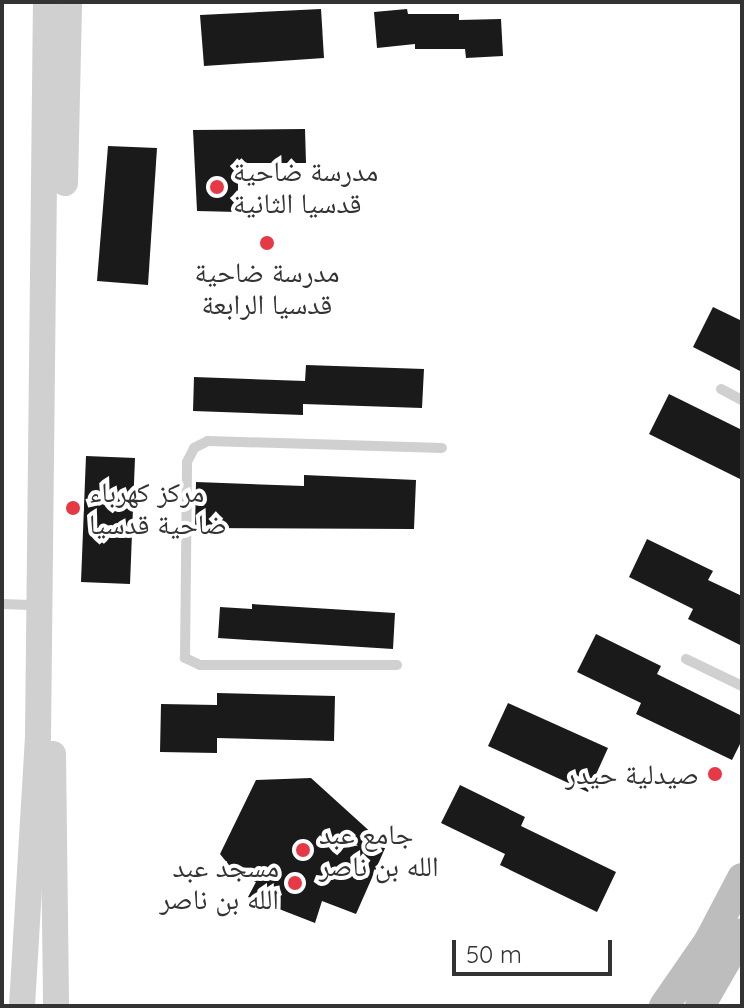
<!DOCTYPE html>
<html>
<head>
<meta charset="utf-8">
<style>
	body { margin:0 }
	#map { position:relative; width:744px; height:1008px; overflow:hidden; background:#fff; font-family:Quicksand,"Noto Naskh Arabic",sans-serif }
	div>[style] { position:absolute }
	.building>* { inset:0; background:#1a1a1a }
	.service>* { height:10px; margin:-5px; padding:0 5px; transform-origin:5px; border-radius:5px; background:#d0d0d0 }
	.tertiary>* { height:26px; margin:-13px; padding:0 13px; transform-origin:13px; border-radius:13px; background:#d0d0d0 }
	.secondary>* { height:30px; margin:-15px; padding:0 15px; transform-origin:15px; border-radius:15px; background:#bdbdbd }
	.dots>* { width:22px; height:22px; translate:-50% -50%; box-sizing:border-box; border:4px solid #fff; border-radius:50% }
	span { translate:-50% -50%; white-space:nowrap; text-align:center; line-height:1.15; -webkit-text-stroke:8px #fff; paint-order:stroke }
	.poi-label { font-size:28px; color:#333 }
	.left { translate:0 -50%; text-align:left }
	.right { translate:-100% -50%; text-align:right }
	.frame { position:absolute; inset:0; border:4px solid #333; pointer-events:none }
	.scale { position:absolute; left:452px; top:940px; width:160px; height:36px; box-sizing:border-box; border:4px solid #333; border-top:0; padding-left:10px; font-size:24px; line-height:28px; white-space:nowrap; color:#333; -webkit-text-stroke:6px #fff; paint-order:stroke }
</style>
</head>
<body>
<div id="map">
	<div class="building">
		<i style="clip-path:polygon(321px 9px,324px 58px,204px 66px,200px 15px)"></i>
		<i style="clip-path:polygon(407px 9px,408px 14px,459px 14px,459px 20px,501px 19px,503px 56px,466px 58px,465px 49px,415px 49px,415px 44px,377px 48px,374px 12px)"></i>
		<i style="clip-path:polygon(305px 129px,306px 163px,238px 163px,238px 212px,197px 211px,193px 130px)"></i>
		<i style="clip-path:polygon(108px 146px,157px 148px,148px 285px,97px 281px)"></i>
		<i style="clip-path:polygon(713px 307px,742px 321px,742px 372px,693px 347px)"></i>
		<i style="clip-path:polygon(306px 365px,424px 369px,422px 408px,303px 404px,303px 415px,193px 411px,194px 377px,305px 381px)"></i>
		<i style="clip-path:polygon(669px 394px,742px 430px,742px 480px,649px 434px)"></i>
		<i style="clip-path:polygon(86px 456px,135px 458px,130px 584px,81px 582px)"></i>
		<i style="clip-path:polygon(304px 475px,416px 480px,414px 529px,195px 528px,196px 482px,304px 486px)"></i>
		<i style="clip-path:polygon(647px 539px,713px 571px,708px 580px,742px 596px,742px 646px,688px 619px,693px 609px,629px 577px)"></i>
		<i style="clip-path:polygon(252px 604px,395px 613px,393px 649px,218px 638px,220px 607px,252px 609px)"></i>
		<i style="clip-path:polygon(596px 634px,661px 666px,657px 674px,742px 716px,742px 740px,732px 760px,636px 714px,641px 703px,577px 672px)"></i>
		<i style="clip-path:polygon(217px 693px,335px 696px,334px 741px,217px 738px,217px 753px,160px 752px,161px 704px,217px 705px)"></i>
		<i style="clip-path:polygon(508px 703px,608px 748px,588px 792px,488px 746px)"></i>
		<i style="clip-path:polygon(311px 778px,386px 846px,356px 914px,322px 901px,315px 923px,248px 897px,256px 882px,237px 875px,220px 854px,256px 780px)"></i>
		<i style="clip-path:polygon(460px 785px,525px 817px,521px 826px,616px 872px,597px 912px,500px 865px,505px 854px,441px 823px)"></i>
	</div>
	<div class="service">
		<i style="left:721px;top:389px;width:24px;rotate:28deg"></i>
		<i style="left:2px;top:604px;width:35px;rotate:2deg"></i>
		<i style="left:686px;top:659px;width:62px;rotate:25.7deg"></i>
		<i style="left:397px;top:665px;width:197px;rotate:180deg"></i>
		<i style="left:200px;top:665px;width:17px;rotate:-155deg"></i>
		<i style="left:185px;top:658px;width:196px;rotate:-89.4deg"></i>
		<i style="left:187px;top:462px;width:16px;rotate:-63deg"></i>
		<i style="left:194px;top:448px;width:16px;rotate:-27deg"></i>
		<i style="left:208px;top:441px;width:234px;rotate:1.7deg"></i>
	</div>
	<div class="tertiary">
		<i style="left:65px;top:183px;width:181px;rotate:-88.7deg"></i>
		<i style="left:53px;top:754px;width:252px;rotate:89.3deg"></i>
		<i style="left:22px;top:1006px;width:270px;rotate:-86.6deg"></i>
		<i style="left:38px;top:736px;width:734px;rotate:-89.38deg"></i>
	</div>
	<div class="secondary">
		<i style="left:664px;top:1006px;width:79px;rotate:-55.3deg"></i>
		<i style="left:709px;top:941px;width:71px;rotate:-62.4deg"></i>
		<i style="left:700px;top:1006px;width:84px;rotate:-60.1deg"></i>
	</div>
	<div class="dots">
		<i style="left:217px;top:187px;background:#e63946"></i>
		<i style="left:267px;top:243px;background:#e63946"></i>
		<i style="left:73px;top:508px;background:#e63946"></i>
		<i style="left:715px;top:774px;background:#e63946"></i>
		<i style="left:303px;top:850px;background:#e63946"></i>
		<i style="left:295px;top:883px;background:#e63946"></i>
	</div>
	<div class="poi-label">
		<span class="left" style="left:233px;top:187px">مدرسة ضاحية<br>قدسيا الثانية</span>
		<span style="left:267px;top:288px">مدرسة ضاحية<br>قدسيا الرابعة</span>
		<span class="left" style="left:89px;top:508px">مركز كهرباء<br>ضاحية قدسيا</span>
		<span class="right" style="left:699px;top:774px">صيدلية حيدر</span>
		<span class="left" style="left:319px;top:850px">جامع عبد<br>الله بن ناصر</span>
		<span class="right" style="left:279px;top:883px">مسجد عبد<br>الله بن ناصر</span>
	</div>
	<div class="frame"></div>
	<div class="scale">50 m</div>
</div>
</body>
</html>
